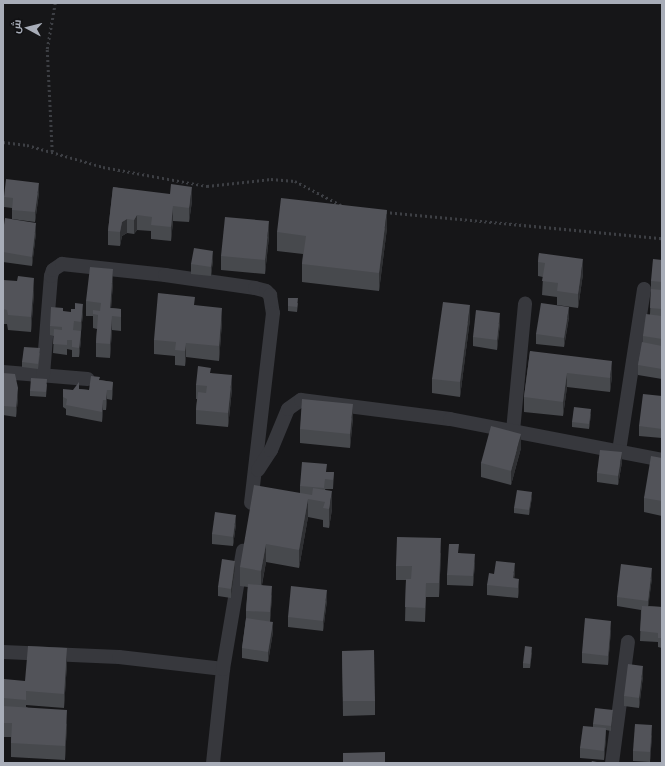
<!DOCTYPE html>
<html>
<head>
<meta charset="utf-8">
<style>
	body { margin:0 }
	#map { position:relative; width:665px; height:766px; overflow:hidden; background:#161618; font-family:Cabin,Cairo,sans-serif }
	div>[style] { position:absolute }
	.path>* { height:2.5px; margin-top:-1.25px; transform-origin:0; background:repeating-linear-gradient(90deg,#3d3f44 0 2px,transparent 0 5px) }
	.minor>* { height:14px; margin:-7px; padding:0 7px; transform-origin:7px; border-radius:7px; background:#37383d }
	.wall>* { inset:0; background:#47494d }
	.shaded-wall>* { inset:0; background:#2f3033 }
	.building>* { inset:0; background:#525359 }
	span { translate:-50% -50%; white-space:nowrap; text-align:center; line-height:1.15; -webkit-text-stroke:4px #111113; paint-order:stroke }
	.frame { position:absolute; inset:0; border:4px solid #a8adb8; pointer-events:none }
	.north { position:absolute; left:8px; top:8px; width:40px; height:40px; -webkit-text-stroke:3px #111113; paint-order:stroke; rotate:277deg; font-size:11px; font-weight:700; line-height:16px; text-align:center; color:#a8adb8 }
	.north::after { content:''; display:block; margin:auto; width:14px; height:18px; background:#a8adb8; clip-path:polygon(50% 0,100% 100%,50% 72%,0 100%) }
</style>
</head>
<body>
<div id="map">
	<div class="path">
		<i style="left:3px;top:142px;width:24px;rotate:7deg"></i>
		<i style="left:27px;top:145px;width:79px;rotate:16.1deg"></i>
		<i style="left:103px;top:167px;width:106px;rotate:10.4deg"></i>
		<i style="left:207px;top:186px;width:64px;rotate:-6.2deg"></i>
		<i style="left:271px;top:179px;width:24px;rotate:5deg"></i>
		<i style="left:295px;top:181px;width:52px;rotate:27.6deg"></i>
		<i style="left:52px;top:152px;width:103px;rotate:-92.8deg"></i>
		<i style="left:47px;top:49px;width:47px;rotate:-80.1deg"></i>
		<i style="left:385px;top:212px;width:278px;rotate:5.4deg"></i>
	</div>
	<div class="minor">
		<i style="left:3px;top:372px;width:85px;rotate:4.7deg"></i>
		<i style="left:43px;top:375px;width:99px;rotate:-85.4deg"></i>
		<i style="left:51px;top:276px;width:6px;rotate:-72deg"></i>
		<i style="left:53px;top:270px;width:11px;rotate:-34deg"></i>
		<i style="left:62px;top:264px;width:104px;rotate:6.1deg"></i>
		<i style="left:165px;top:275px;width:91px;rotate:8.2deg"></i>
		<i style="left:255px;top:288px;width:11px;rotate:15deg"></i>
		<i style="left:266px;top:291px;width:6px;rotate:45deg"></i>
		<i style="left:270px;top:295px;width:18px;rotate:81deg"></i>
		<i style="left:273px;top:313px;width:191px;rotate:96.6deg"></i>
		<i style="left:513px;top:431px;width:128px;rotate:-84.6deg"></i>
		<i style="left:619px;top:451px;width:164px;rotate:-81.2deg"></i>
		<i style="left:258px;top:470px;width:24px;rotate:-57deg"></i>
		<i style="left:271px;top:450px;width:44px;rotate:-67.5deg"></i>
		<i style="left:288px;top:409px;width:16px;rotate:-35deg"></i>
		<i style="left:301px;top:400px;width:150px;rotate:7.3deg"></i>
		<i style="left:450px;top:419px;width:216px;rotate:10.9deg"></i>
		<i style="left:3px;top:652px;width:116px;rotate:2.5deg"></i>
		<i style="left:119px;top:657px;width:105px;rotate:6.6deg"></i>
		<i style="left:213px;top:763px;width:95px;rotate:-83.9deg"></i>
		<i style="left:223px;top:669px;width:120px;rotate:-80.4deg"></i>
		<i style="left:612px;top:763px;width:122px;rotate:-82.5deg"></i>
	</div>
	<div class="wall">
		<i style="clip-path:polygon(113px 187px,192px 201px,189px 222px,173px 221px,171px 241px,151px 239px,151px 231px,137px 230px,134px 234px,127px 233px,122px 236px,120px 246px,108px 245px,108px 231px)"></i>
		<i style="clip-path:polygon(39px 193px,35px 222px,12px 219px,12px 208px,4px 207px,4px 197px)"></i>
		<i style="clip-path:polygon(387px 228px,379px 291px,302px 282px,302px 264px,303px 254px,277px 251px,277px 232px)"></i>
		<i style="clip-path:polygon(3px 232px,36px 233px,32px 266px,3px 262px)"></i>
		<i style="clip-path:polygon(269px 236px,265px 274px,221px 270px,221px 256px)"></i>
		<i style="clip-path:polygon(539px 253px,583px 274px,578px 308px,557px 305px,557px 297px,542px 295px,543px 277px,538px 276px,538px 262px)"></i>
		<i style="clip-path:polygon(213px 260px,211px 276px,191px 274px,191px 264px)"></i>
		<i style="clip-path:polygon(662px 260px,662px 379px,638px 375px,638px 365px,643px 342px,643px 336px,650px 314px,651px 290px,651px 281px)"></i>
		<i style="clip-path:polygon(3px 280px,34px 292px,31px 332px,8px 330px,7px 324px,3px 324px)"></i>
		<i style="clip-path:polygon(113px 283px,111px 308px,121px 309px,121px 331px,112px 330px,110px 358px,96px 357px,96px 343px,97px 329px,93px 328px,93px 316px,86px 316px,86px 301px)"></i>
		<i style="clip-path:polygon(298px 303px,297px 312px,288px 311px,288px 306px)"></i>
		<i style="clip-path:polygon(195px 305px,222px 322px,219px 361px,186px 357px,185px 366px,175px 365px,175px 356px,154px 354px,154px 340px)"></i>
		<i style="clip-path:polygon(63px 312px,83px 313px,81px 332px,81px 340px,79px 357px,72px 357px,72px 350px,67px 349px,67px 355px,53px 353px,54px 336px,50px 335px,50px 326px)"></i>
		<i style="clip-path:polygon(569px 317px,564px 347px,536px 344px,536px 334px)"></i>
		<i style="clip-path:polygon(470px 319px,460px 397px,432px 393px,432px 379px)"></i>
		<i style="clip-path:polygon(500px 323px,497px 350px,473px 346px,473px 337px)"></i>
		<i style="clip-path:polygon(530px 351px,612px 376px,610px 392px,567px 387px,563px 416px,524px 412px,524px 397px)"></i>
		<i style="clip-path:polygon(40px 353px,38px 369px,22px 367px,22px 362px)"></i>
		<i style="clip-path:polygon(3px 373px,18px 398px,16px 417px,3px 415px)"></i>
		<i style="clip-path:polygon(211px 373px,232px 389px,228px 427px,196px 424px,196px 410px,197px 399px,196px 399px,196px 385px)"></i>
		<i style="clip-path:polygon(100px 380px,113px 382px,112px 400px,107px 399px,106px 410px,103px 410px,102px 422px,66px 415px,66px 409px,63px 407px,63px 397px,73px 390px,79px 389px,89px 390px)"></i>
		<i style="clip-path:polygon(47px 384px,46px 397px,30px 396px,30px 391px)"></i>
		<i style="clip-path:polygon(662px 396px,662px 438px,639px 436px,639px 426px)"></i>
		<i style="clip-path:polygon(591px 414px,589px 429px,572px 427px,572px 422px)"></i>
		<i style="clip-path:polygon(353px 418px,350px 448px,300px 443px,300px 429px)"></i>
		<i style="clip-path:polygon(521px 448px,511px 485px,481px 477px,481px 463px)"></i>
		<i style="clip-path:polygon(662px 458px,662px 516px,644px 512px,644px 498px)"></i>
		<i style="clip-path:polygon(622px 462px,618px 485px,597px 482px,597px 473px)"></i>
		<i style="clip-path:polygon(327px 472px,334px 472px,333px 489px,325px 489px,332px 509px,329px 528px,323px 527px,323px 520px,308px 517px,299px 568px,266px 562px,262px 585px,272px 596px,270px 622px,273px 632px,268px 662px,242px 658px,242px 648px,246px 619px,246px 611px,248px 587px,240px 586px,240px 567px,300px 493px,300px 486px)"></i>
		<i style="clip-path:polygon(532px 497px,529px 515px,514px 513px,514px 508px)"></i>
		<i style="clip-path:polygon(236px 524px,233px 546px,212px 544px,212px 534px)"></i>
		<i style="clip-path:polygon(441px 553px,439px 597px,426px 597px,425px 622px,405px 621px,406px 580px,396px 580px,396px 566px)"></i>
		<i style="clip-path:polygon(459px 553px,475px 563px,473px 586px,447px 585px,447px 575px)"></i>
		<i style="clip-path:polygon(235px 571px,231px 598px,218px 596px,218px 587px)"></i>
		<i style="clip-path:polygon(515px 573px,514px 578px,519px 588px,518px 598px,487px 595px,487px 585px,494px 574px)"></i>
		<i style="clip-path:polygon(652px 578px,648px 606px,662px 607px,662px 648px,658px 647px,658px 642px,640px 641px,641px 610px,617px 606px,617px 597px)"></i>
		<i style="clip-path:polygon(327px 600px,323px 631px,288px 627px,288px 617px)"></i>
		<i style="clip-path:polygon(611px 630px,608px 665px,582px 663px,582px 653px)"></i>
		<i style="clip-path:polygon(342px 651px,375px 701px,375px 715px,343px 716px)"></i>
		<i style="clip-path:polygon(532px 652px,530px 668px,523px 668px,523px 663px)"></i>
		<i style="clip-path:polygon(67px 663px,64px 708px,26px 705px,26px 707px,67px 724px,65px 760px,11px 757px,11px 737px,3px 737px,3px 695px)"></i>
		<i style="clip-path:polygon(643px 676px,639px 708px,624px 706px,624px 696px)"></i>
		<i style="clip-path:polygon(613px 715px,611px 731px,606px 730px,606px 738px,604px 760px,580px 758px,580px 748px,593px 727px,593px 724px)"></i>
		<i style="clip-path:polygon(652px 735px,650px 762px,633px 761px,633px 751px)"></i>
	</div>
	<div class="shaded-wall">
		<i style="clip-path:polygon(39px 183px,39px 193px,35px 222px,35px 212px)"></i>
		<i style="clip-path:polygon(192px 187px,192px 201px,189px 222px,189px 208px)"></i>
		<i style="clip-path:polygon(173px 206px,173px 221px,171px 241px,171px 227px)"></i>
		<i style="clip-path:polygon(387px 210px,387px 228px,379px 291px,379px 273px)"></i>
		<i style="clip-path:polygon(137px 215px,137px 230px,134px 234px,134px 220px)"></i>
		<i style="clip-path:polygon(127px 219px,127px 233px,122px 236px,120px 246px,120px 232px,122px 222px)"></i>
		<i style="clip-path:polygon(269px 221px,269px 236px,265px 274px,265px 260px)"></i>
		<i style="clip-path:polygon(36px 223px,36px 233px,32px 266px,32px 257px)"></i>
		<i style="clip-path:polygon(213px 251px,213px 260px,211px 276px,211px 267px)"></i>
		<i style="clip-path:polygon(583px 259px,583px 274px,578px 308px,578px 294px)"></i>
		<i style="clip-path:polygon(113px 269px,113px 283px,110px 322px,110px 308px)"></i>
		<i style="clip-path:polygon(34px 278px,34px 292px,31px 332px,31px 317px)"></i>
		<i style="clip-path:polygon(83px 304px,83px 313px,81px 332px,81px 322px)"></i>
		<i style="clip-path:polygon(470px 305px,470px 319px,460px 397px,460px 382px)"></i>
		<i style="clip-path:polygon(569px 307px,569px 317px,564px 347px,564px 338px)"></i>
		<i style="clip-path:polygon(222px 308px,222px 322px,219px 361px,219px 346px)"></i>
		<i style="clip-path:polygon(500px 313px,500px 323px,497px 350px,497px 340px)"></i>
		<i style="clip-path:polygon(112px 316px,112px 330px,110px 358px,110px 344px)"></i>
		<i style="clip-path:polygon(81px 331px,81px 340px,79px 357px,79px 348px)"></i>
		<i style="clip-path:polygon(186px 343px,186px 357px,185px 366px,185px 351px)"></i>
		<i style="clip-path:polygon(612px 361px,612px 376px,610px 392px,610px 378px)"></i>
		<i style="clip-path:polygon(567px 373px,567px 387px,563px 416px,563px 402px)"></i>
		<i style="clip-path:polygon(232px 375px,232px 389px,228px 427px,228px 413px)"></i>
		<i style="clip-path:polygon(113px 382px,113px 391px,112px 400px,112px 390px)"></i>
		<i style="clip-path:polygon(18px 388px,18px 398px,16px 417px,16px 407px)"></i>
		<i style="clip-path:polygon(107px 390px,107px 399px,106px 410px,106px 400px)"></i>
		<i style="clip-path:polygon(103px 400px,103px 410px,102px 422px,102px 412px)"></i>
		<i style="clip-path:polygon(353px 404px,353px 418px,350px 448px,350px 434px)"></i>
		<i style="clip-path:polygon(591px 409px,591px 414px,589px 429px,589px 424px)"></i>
		<i style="clip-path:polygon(521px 434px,521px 448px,511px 485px,511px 471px)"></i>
		<i style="clip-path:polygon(622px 452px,622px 462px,618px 485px,618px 476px)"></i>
		<i style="clip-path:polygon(332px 491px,332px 509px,329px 528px,329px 509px)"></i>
		<i style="clip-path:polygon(532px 492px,532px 497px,529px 515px,529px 510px)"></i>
		<i style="clip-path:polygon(308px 499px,308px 517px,299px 568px,299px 550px)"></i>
		<i style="clip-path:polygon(236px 515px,236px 524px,233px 546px,233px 537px)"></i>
		<i style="clip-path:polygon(441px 538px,441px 553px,439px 597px,439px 583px)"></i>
		<i style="clip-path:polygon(266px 544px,266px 562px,261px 589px,261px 571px)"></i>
		<i style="clip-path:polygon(475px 554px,475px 563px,473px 586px,473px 576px)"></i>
		<i style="clip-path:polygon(235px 561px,235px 571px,231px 598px,231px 589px)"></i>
		<i style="clip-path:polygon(515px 563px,515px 573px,513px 588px,513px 578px)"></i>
		<i style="clip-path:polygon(652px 568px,652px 578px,648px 610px,648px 601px)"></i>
		<i style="clip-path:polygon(519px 579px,519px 588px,518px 598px,518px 588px)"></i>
		<i style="clip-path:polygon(272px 586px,272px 596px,270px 622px,270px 612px)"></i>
		<i style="clip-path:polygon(327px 590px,327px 600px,323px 631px,323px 621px)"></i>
		<i style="clip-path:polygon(611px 621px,611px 630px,608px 665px,608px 656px)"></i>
		<i style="clip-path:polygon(273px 622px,273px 632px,268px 662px,268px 652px)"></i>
		<i style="clip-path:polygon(532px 647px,532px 652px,530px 668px,530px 664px)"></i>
		<i style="clip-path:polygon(67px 648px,67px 663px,64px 708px,64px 694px)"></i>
		<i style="clip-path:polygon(643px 666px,643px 676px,639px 708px,639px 698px)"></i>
		<i style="clip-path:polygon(67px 710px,67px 724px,65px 760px,65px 746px)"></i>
		<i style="clip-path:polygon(613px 710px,613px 715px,611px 731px,611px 726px)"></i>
		<i style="clip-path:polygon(652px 725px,652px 735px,650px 762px,650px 752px)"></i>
		<i style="clip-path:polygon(606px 728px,606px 738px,604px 760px,604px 751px)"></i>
	</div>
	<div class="building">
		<i style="clip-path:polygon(6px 179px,39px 183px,35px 212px,12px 210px,13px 198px,4px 197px)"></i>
		<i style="clip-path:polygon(171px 184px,192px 187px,189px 208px,173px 206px,171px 227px,151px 225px,152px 217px,137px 215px,134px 220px,127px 219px,122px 222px,120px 232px,108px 231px,113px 187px,170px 194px)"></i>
		<i style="clip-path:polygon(281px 198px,387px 210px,379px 273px,302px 264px,306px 236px,277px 232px)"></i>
		<i style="clip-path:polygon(225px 217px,269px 221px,265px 260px,221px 256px)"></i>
		<i style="clip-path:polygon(5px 218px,36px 223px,32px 257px,3px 252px,3px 232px)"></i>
		<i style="clip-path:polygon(194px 248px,213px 251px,211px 267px,191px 264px)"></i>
		<i style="clip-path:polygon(539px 253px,583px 259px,578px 294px,557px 291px,558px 283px,542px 281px,545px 263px,538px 262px)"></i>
		<i style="clip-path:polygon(653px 259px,662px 260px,662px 282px,651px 281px)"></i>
		<i style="clip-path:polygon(90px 267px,113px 269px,110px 308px,121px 309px,121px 317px,112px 316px,110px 344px,96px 343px,98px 315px,93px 314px,93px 310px,100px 311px,101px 303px,86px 301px)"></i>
		<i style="clip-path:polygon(18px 276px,34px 278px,31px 317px,8px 315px,7px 310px,3px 309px,3px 280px,17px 281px)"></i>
		<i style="clip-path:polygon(651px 289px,662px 290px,662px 309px,650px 308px)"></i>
		<i style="clip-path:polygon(158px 293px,195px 297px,194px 305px,222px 308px,219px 346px,186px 343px,185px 351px,175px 350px,176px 342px,154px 340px)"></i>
		<i style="clip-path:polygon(288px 298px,298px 298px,297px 307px,288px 306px)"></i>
		<i style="clip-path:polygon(443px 302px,470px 305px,460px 382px,432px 379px)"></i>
		<i style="clip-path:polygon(75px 303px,83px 304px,81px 322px,74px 321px,73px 330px,81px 331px,79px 348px,72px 347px,72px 340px,67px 340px,67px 345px,53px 344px,54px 329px,62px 330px,62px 327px,50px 326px,51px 307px,63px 308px,63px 311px,71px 312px,71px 309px,75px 309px)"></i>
		<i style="clip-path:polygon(541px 303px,569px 307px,564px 338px,536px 334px)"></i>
		<i style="clip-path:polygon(476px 310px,500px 313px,497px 340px,473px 337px)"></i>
		<i style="clip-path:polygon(646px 314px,662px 316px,662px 339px,643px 336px)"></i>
		<i style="clip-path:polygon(642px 342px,662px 346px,662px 369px,638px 365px)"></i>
		<i style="clip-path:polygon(24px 347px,40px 348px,38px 364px,22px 362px)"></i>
		<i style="clip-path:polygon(530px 351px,612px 361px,610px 378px,567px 373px,563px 402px,524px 397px)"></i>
		<i style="clip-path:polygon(198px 366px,211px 368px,210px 373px,232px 375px,228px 413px,196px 410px,198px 392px,206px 393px,207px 386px,196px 385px)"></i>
		<i style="clip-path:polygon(3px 373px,15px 374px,18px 388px,16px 407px,3px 406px)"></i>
		<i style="clip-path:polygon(91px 376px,100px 377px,99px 380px,113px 382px,112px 390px,107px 390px,106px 400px,103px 400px,102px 412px,66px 405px,67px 399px,63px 397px,63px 389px,73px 390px,79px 382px,79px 389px,89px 390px)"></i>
		<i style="clip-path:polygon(31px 378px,47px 379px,46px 392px,30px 391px)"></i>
		<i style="clip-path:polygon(643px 394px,662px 396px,662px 429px,639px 426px)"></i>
		<i style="clip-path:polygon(302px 399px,353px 404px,350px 434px,300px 429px)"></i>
		<i style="clip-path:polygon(574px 407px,591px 409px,589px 424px,572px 422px)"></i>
		<i style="clip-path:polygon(491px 426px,521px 434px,511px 471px,481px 463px)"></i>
		<i style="clip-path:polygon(600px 450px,622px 452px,618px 476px,597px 473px)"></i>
		<i style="clip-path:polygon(651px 456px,662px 458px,662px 501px,644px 498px)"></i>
		<i style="clip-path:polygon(302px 462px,327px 464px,326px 472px,334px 472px,333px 480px,325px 479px,324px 488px,300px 486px)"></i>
		<i style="clip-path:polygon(254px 485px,312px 495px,313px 488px,332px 491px,329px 509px,323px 508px,325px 502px,308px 499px,299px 550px,266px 544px,261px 571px,240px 567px)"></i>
		<i style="clip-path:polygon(517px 490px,532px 492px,529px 510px,514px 508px)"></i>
		<i style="clip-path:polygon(215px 512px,236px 515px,233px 537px,212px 534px)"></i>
		<i style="clip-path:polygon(397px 537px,441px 538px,439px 583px,426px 583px,425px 608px,405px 607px,406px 579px,411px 579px,412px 566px,396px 566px)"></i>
		<i style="clip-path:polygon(449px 544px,459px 544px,458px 553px,475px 554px,473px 576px,447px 575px)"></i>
		<i style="clip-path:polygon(222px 559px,235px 561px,231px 589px,218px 587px)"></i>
		<i style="clip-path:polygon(496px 561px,515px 563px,513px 578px,519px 579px,518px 588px,487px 585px,489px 573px,494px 574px)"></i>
		<i style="clip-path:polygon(621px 564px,652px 568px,648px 601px,617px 597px)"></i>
		<i style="clip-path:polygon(248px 584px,272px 586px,270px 612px,246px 611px)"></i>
		<i style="clip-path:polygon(291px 586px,327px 590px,323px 621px,288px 617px)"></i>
		<i style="clip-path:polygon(642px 606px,662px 607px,662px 638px,658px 638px,658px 633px,640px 631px)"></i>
		<i style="clip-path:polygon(246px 618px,273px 622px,268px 652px,242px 648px)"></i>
		<i style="clip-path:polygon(585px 618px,611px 621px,608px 656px,582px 653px)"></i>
		<i style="clip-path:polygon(28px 646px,67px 648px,64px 694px,26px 691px,26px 700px,3px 698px,4px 679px,25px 681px)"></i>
		<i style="clip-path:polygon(525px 646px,532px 647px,530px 664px,523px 663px)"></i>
		<i style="clip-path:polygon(374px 650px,375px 701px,343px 701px,342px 651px)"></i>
		<i style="clip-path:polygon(628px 664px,643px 666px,639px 698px,624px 696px)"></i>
		<i style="clip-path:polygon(3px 706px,67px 710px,65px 746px,11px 743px,12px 723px,3px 723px)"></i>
		<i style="clip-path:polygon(595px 708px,613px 710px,611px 726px,593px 724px)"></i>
		<i style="clip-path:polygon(635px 724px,652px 725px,650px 752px,633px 751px)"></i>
		<i style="clip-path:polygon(583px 726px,606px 728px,604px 751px,580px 748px)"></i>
		<i style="clip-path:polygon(385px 752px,385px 763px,343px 763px,343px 753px)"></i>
		<i style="clip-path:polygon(592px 761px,602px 763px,591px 763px)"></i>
	</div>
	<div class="frame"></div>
	<div class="north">ش</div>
</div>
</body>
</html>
